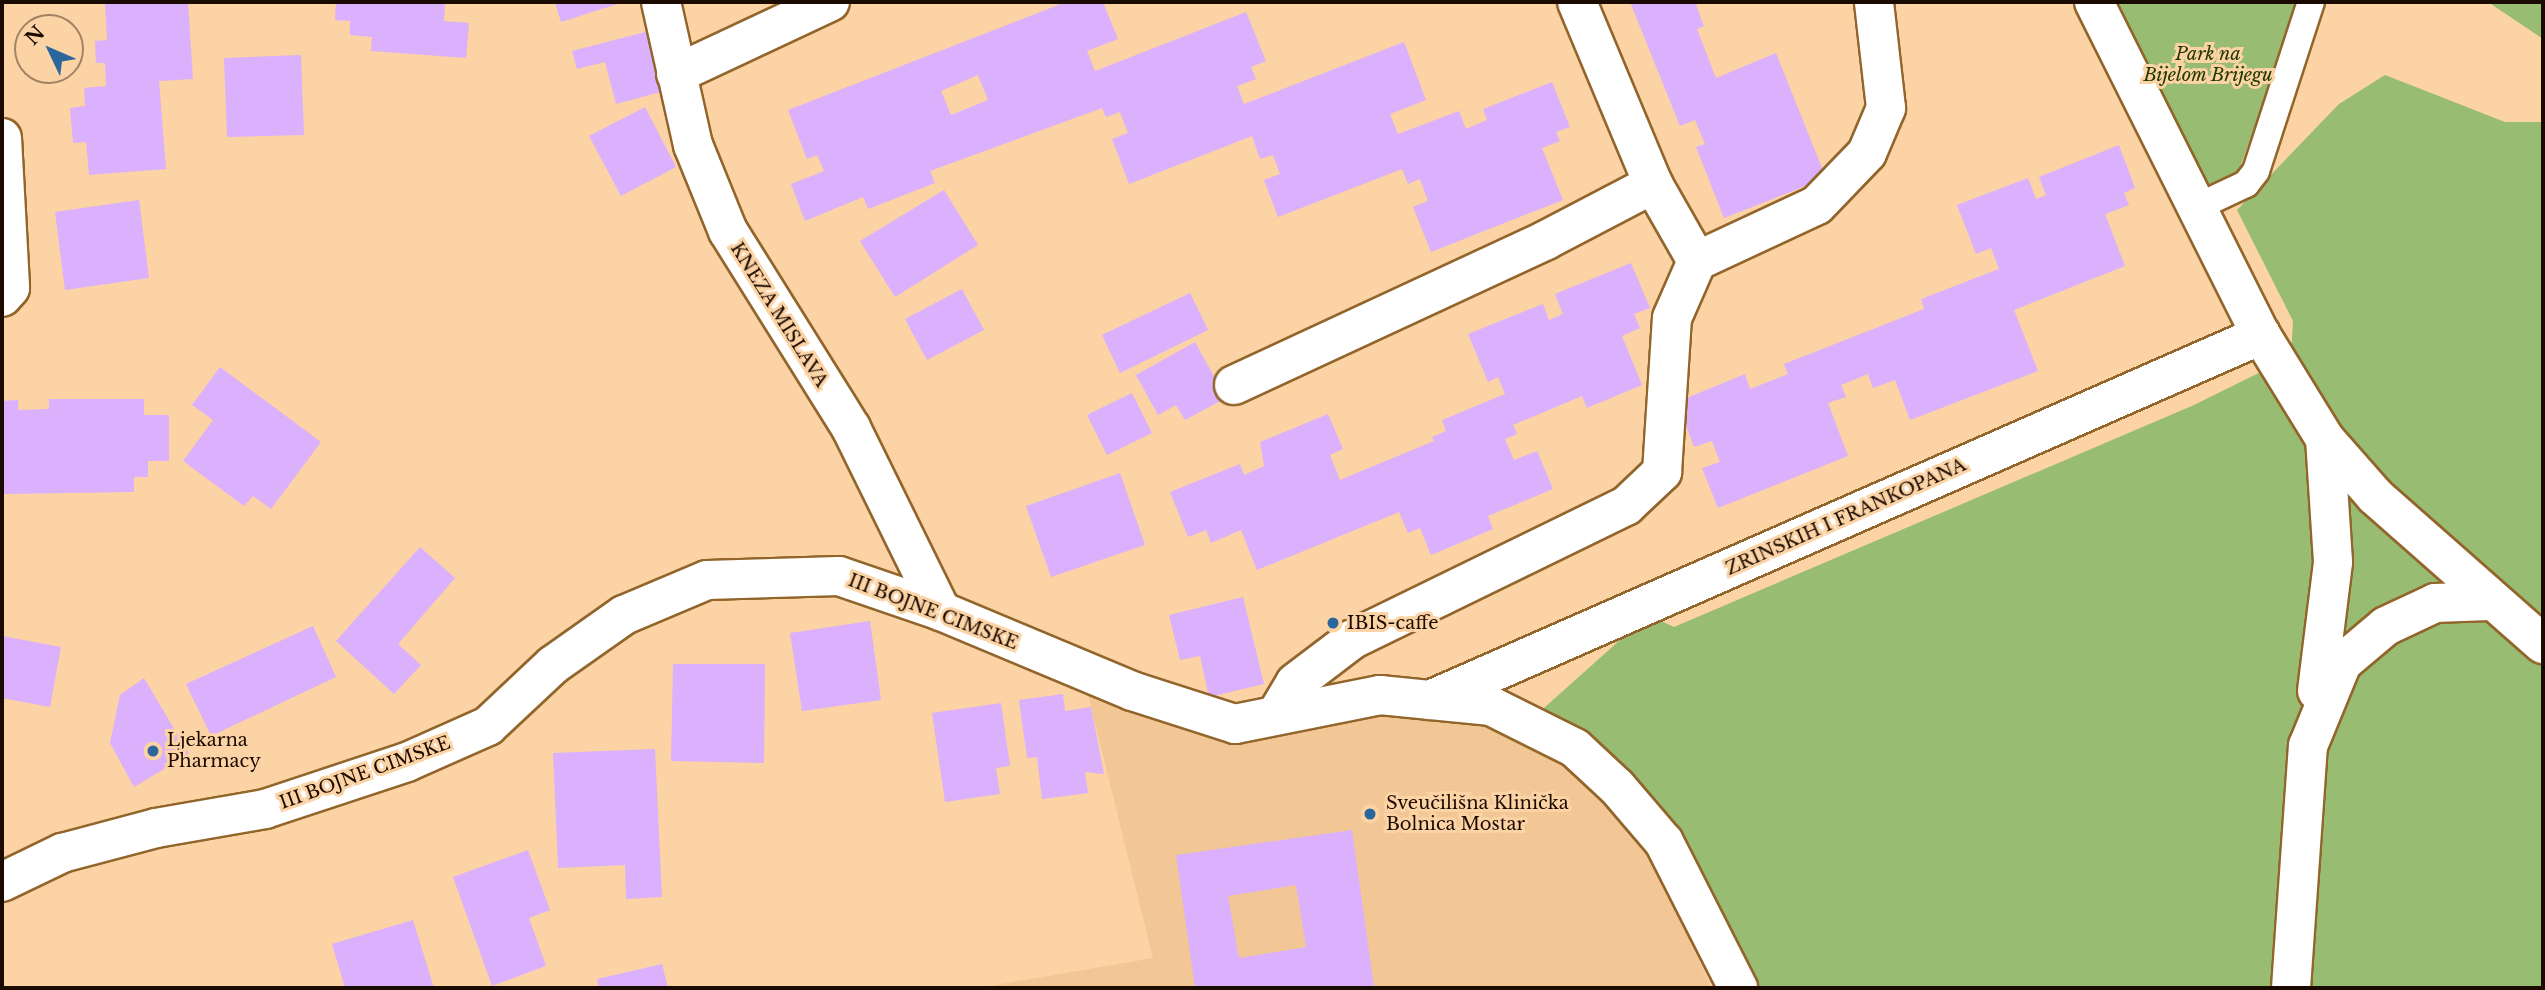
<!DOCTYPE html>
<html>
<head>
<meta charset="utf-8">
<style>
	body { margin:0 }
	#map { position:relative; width:2545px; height:990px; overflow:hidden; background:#fbd3a5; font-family:"Libre Baskerville",serif }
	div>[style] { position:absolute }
	.built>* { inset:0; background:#f3c795 }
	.green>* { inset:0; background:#98bc71 }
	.building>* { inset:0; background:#dbb0fc }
	.roads { filter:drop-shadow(2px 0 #92652b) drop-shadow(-2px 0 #92652b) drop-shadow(0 2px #92652b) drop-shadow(0 -2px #92652b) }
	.service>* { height:26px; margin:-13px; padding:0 13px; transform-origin:13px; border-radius:13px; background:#fff }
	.minor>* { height:38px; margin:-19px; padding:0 19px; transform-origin:19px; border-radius:19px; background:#fff }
	.tertiary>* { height:38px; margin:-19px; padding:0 19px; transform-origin:19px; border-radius:19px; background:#fff }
	.dots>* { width:19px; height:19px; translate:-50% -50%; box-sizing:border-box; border:4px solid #fbd3a5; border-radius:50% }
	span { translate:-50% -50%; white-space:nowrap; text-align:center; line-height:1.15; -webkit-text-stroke:6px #fbd3a5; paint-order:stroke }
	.park-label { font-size:18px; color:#213800; font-style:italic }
	.street-label { font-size:18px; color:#1b0a00 }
	.poi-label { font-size:18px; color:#1b0a00 }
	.left { translate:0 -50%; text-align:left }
	.frame { position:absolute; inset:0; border:4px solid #1b0a00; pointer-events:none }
	.north { position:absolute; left:14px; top:14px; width:70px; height:70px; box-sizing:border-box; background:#fbd3a5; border:2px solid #a18363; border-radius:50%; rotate:314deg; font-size:19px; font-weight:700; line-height:28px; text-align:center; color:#1b0a00 }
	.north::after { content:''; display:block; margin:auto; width:24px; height:32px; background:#2b669d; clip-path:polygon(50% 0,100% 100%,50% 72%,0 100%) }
</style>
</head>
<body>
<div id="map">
	<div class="built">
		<i style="clip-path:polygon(1085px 683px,1239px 732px,1385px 706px,1487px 719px,1560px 756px,1645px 839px,1711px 988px,978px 988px,1153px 958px)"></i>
	</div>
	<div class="green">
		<i style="clip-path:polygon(2107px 2px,2299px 2px,2238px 173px,2199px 194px)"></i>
		<i style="clip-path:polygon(2488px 2px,2543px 2px,2543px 39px)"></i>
		<i style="clip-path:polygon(2385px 75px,2505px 122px,2543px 122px,2543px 988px,1738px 988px,1664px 842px,1526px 724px,1648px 615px,1674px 627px,2194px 405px,2291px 357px,2293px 321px,2237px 210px,2339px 104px)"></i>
	</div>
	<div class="building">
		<i style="clip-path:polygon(105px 2px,188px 2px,193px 79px,159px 81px,166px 169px,89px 175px,86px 142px,73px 143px,70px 108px,85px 106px,84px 88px,106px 86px,105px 63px,96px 63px,95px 41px,107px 40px)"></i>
		<i style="clip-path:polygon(336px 2px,445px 2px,444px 21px,469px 23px,466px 58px,371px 51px,372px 37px,350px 35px,350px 21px,335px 20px)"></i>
		<i style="clip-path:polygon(555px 2px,624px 2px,561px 22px)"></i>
		<i style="clip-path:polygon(evenodd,1066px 2px,1103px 2px,1118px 39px,1087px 51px,1095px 71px,1246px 12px,1266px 61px,1251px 67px,1256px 79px,1237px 86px,1244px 104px,1404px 42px,1426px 100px,1390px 114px,1398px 134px,1459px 111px,1466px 129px,1487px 120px,1483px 109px,1552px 82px,1570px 127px,1556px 132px,1560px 141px,1542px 148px,1563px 200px,1431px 252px,1413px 207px,1428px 201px,1420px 179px,1408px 184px,1402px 169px,1278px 217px,1264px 180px,1280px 174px,1273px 155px,1260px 159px,1252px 136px,1129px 184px,1112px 139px,1128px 133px,1120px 112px,1106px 117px,1102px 108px,930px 171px,935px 183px,868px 209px,863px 197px,805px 221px,791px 184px,824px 171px,817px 155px,807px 159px,788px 110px,1066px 2px,978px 75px,988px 100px,951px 115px,941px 91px,978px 75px)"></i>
		<i style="clip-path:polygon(1630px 2px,1703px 2px,1696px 5px,1704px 26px,1697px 29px,1716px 78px,1776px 53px,1826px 178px,1724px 218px,1696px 147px,1705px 144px,1695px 120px,1680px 126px)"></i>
		<i style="clip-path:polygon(653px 30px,668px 90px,616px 104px,605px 62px,577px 69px,572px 51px)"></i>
		<i style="clip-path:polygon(301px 55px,304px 135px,227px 137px,224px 58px)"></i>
		<i style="clip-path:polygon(645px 107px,676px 167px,621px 196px,589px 136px)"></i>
		<i style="clip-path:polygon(2119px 145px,2135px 188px,2124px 193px,2129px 205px,2105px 214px,2125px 266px,2014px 310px,2038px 371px,1910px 420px,1895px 380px,1873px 388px,1868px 374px,1841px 385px,1846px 397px,1828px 403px,1848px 456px,1718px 508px,1702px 468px,1720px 462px,1712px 441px,1694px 447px,1677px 402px,1745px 374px,1750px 389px,1788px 374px,1784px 364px,1924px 309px,1921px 299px,1999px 269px,1991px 248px,1976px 254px,1957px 205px,2028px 178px,2036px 199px,2046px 195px,2039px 177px)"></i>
		<i style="clip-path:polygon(944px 190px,978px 245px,895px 297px,860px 241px)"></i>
		<i style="clip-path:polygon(139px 200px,149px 278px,65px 290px,55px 212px)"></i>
		<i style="clip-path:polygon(1631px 263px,1650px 308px,1634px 314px,1640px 328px,1622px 336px,1642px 385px,1587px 408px,1582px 396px,1513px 425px,1517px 434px,1505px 439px,1514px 460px,1537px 451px,1553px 489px,1488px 516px,1493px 529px,1431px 555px,1420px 528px,1408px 533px,1399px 512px,1257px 570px,1241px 530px,1211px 543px,1206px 530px,1188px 537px,1170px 492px,1240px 464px,1244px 475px,1264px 466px,1260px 442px,1328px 414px,1343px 449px,1330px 455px,1340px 480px,1434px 441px,1432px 437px,1446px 431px,1442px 420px,1505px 394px,1498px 377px,1488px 382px,1468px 334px,1543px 304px,1549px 320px,1563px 314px,1555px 294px)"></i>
		<i style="clip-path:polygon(962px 289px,984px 330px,927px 360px,905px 319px)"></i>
		<i style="clip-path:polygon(1190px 293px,1208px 330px,1120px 373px,1102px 335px)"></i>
		<i style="clip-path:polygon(1195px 342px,1226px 398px,1185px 420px,1176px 405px,1158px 415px,1136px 375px)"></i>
		<i style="clip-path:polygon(220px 367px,321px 442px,271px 509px,253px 496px,244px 506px,183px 461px,213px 420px,192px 405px)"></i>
		<i style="clip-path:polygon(1132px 393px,1152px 433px,1107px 455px,1087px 415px)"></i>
		<i style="clip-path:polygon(49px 399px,144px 399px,144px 415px,169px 415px,169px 461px,148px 461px,148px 477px,134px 477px,134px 492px,2px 494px,2px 401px,18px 400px,18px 410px,49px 409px)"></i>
		<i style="clip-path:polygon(1120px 473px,1145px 545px,1051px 577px,1026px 506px)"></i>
		<i style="clip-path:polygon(420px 547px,455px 578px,398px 644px,421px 665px,394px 694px,336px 641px)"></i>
		<i style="clip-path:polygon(1243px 597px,1264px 684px,1209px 697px,1200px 656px,1180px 660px,1169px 615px)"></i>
		<i style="clip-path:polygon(870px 621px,881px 700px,802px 711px,790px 633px)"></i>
		<i style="clip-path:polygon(313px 626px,336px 677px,211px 736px,186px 684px)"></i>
		<i style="clip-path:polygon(2px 636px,61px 647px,50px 707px,2px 698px)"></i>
		<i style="clip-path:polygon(673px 664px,765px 664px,764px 763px,671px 761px)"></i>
		<i style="clip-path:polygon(144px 678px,189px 754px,134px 787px,110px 743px,120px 695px)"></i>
		<i style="clip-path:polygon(1063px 694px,1065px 711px,1091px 707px,1104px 774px,1085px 772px,1088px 793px,1042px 799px,1037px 757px,1027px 758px,1019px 700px)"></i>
		<i style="clip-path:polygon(1001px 703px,1010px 766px,996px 768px,1000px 794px,945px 802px,932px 713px)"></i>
		<i style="clip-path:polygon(655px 749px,662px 897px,626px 899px,625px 865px,558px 868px,553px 753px)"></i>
		<i style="clip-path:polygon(evenodd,1352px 830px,1374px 987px,1195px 988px,1176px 855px,1352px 830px,1296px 885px,1306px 947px,1239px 958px,1228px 896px,1296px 885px)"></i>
		<i style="clip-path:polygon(528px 850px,550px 910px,529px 918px,546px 966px,492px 986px,453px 877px)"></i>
		<i style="clip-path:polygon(413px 920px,434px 988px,345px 988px,332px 944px)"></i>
		<i style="clip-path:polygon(662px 964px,668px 988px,599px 988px,597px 979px)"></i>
	</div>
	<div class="roads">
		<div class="service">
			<i style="left:2197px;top:207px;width:54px;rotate:-25.1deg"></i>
			<i style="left:2246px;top:184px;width:16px;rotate:-52deg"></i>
			<i style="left:2256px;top:171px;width:178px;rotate:-72deg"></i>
		</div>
		<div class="minor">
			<i style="left:661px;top:2px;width:147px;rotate:77.4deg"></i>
			<i style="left:693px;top:145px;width:93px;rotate:67.9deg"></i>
			<i style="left:728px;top:231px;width:232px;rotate:58deg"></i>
			<i style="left:851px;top:428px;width:204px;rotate:63.8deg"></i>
			<i style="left:1577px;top:2px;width:197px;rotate:67.3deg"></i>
			<i style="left:1653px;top:184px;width:89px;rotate:60.3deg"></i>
			<i style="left:2094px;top:2px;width:373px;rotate:63.4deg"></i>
			<i style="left:2261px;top:335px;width:122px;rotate:58.4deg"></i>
			<i style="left:2325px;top:439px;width:76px;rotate:48.7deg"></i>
			<i style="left:2375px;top:496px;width:224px;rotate:41.4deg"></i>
			<i style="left:676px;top:74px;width:170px;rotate:-25.1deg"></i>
			<i style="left:2px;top:138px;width:150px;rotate:86.9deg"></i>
			<i style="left:10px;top:288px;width:12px;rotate:132deg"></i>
			<i style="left:1234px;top:385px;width:344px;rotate:-24.9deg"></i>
			<i style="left:1546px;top:240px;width:121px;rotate:-27.6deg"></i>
			<i style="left:2317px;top:691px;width:130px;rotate:-82.9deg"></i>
			<i style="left:2333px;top:562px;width:123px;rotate:-93.7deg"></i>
			<i style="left:1430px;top:700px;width:908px;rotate:-23.71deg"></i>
			<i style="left:1276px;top:715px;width:37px;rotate:-59deg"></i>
			<i style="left:1295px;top:683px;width:73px;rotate:-37.2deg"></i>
			<i style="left:1353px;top:639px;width:304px;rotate:-26deg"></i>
			<i style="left:1626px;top:506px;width:50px;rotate:-43.4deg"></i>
			<i style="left:1662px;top:472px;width:154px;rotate:-86.3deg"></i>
			<i style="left:1672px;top:318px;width:62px;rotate:-66.3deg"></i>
			<i style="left:1697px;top:261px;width:132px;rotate:-25deg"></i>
			<i style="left:1817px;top:205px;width:72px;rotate:-46.1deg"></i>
			<i style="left:1867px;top:153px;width:49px;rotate:-67.1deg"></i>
			<i style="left:1886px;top:108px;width:107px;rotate:-96.5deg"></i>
			<i style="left:2291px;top:988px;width:243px;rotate:-86deg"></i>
			<i style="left:2308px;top:746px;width:90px;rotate:-67.7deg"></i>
			<i style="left:2342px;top:663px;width:57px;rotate:-40.1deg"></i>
			<i style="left:2386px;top:626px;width:54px;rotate:-25.1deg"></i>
			<i style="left:2435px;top:603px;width:54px;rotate:-2.1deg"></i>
		</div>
		<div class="tertiary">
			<i style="left:2px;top:882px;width:67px;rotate:-25.8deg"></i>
			<i style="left:62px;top:853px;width:97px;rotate:-14.9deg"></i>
			<i style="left:156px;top:828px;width:111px;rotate:-9.9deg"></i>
			<i style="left:265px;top:809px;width:150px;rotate:-18.3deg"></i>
			<i style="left:407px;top:762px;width:89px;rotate:-24deg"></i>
			<i style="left:488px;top:726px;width:89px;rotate:-43.2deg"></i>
			<i style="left:553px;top:665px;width:87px;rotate:-35.2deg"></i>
			<i style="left:624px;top:615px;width:90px;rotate:-22.9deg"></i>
			<i style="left:707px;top:580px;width:132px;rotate:-1.7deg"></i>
			<i style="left:839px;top:576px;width:108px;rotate:18.9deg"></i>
			<i style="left:941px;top:611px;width:207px;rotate:22.7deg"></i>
			<i style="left:1132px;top:691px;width:108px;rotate:17.8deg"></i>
			<i style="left:1235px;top:724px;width:148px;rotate:-11.3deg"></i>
			<i style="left:1380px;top:695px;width:112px;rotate:5.7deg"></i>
			<i style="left:1491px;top:706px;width:94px;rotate:26.6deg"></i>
			<i style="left:1575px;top:748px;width:57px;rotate:42.9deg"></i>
			<i style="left:1617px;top:787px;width:72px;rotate:49.5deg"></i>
			<i style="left:1664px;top:842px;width:164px;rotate:63.1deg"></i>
		</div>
	</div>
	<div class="dots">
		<i style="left:1333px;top:623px;background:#2b669d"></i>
		<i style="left:153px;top:751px;background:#2b669d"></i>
		<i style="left:1370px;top:814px;background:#2b669d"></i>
	</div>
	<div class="park-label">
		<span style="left:2208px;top:65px">Park na<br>Bijelom Brijegu</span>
	</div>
	<div class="street-label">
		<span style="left:779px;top:315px;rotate:58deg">KNEZA MISLAVA</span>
		<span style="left:1846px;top:517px;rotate:-24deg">ZRINSKIH I FRANKOPANA</span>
		<span style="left:933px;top:612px;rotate:21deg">III BOJNE CIMSKE</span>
		<span style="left:365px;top:773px;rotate:-20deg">III BOJNE CIMSKE</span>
	</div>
	<div class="poi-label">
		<span class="left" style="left:1347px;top:623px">IBIS-caffe</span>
		<span class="left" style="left:167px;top:751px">Ljekarna<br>Pharmacy</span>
		<span class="left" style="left:1386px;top:814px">Sveučilišna Klinička<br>Bolnica Mostar</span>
	</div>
	<div class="frame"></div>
	<div class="north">N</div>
</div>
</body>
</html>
